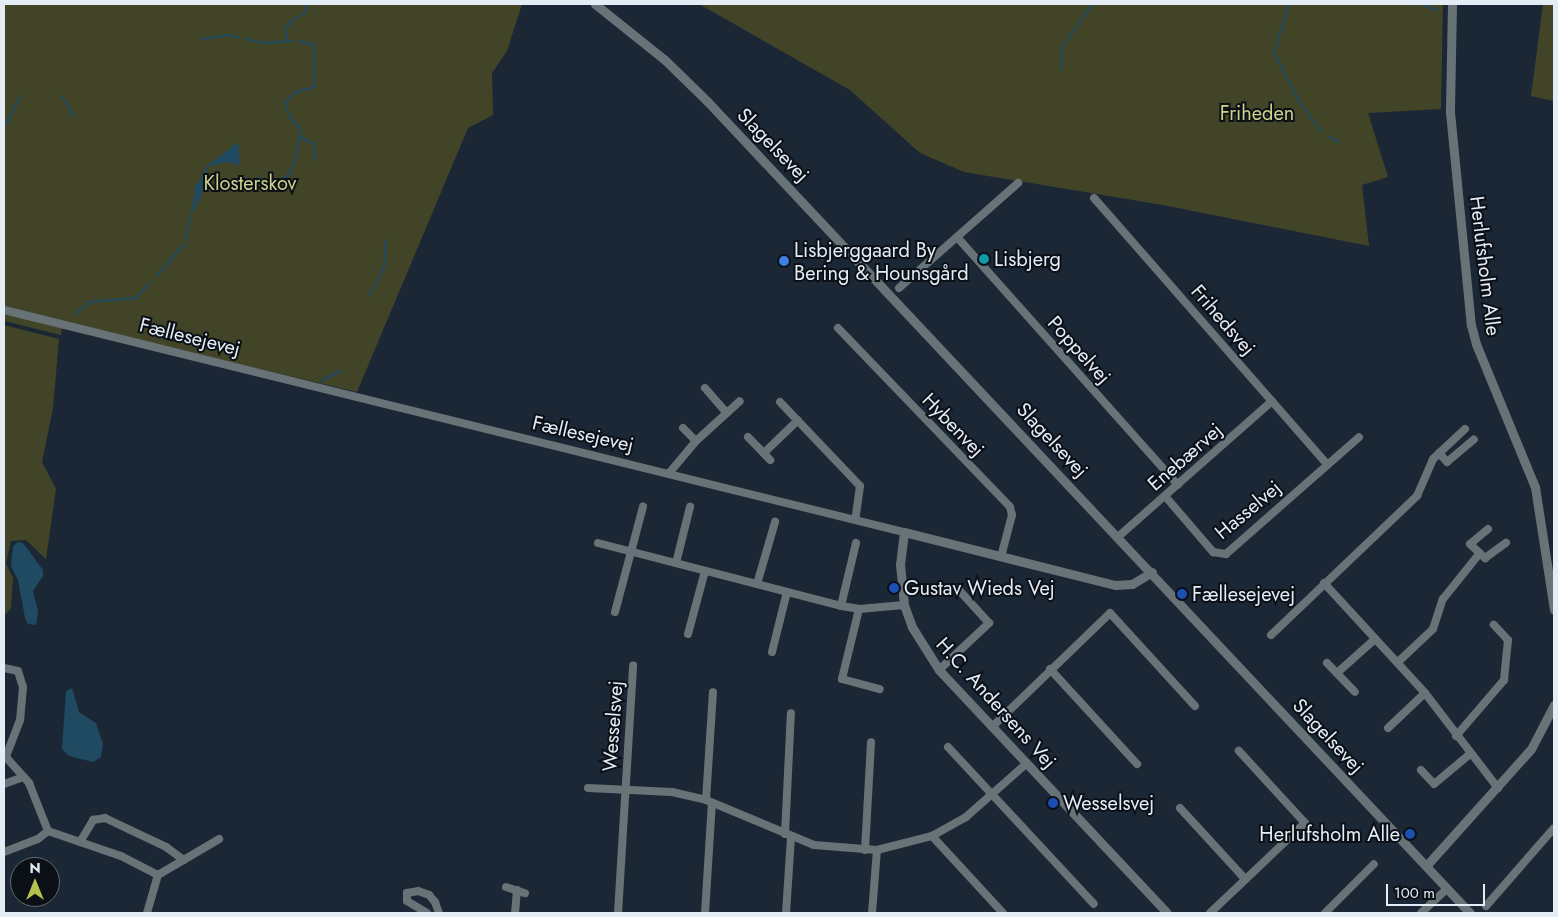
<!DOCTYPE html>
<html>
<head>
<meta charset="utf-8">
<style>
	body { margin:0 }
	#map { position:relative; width:1558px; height:917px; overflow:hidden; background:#1c2736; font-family:Jost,sans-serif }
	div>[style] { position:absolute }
	.green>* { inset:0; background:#424427 }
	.water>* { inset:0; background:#1f4a61 }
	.stream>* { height:2px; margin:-1px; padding:0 1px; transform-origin:1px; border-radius:1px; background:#1f4a61 }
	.minor>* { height:8px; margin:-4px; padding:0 4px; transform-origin:4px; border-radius:4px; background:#687377 }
	.tertiary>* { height:9px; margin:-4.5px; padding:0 4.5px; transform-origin:4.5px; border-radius:4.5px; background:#687377 }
	.dots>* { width:14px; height:14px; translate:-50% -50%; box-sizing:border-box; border:2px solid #0b1017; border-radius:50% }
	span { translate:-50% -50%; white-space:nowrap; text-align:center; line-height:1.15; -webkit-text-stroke:4px #0b1017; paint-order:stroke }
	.park-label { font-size:20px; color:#ced28b }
	.street-label { font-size:20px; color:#e4ecf6 }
	.poi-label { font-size:20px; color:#e4ecf6 }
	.left { translate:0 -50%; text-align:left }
	.right { translate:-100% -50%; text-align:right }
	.frame { position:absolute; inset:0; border:5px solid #e4ecf6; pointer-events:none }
	.north { position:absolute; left:10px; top:857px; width:50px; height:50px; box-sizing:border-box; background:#0b1017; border:1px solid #626870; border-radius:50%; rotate:0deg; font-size:14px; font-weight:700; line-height:20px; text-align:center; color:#e4ecf6 }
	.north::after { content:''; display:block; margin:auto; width:18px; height:22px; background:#b3c24b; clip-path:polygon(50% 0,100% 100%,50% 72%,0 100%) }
	.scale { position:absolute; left:1386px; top:884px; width:99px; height:22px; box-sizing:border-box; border:2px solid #e4ecf6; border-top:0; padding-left:6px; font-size:15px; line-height:18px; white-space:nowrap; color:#e4ecf6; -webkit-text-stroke:4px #0b1017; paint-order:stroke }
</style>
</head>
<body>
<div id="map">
	<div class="green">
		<i style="clip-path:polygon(4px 4px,522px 4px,507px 51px,492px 73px,493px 115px,468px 128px,357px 392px,63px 322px,61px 335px,4px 321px)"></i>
		<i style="clip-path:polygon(699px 4px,1443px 4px,1441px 109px,1368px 113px,1388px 177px,1362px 185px,1369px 246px,1163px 205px,964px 172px,920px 153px,850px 90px)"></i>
		<i style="clip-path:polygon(1543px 4px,1554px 4px,1554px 101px,1531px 96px)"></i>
		<i style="clip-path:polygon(4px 325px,59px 339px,53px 408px,42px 462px,56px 489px,46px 559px,26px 540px,11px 541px,6px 563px,13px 578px,11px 608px,4px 616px)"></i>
	</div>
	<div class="water">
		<i style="clip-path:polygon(238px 142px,240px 165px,226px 162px,208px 167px,201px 196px,189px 220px,196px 189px,206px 167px)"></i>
		<i style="clip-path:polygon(18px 542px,23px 543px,43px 570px,43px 576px,33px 591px,38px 611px,36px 625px,28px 624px,25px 618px,18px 580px,11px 566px,13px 546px)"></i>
		<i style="clip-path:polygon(72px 688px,79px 712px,96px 723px,103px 744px,101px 757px,93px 762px,69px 756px,62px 749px,66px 691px)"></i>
	</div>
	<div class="stream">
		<i style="left:1289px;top:4px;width:51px;rotate:107deg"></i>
		<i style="left:1274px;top:53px;width:60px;rotate:62.2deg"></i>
		<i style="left:1302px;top:106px;width:33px;rotate:52deg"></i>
		<i style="left:1421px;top:4px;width:17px;rotate:21deg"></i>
		<i style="left:203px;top:39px;width:25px;rotate:-9deg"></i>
		<i style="left:228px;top:35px;width:12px;rotate:14deg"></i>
		<i style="left:246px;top:39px;width:18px;rotate:13deg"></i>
		<i style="left:264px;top:43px;width:27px;rotate:-4deg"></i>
		<i style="left:287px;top:41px;width:12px;rotate:-95deg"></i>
		<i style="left:286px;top:29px;width:9px;rotate:-58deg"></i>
		<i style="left:291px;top:21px;width:16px;rotate:-30deg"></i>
		<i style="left:305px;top:13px;width:9px;rotate:-84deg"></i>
		<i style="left:1061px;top:69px;width:21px;rotate:-87deg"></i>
		<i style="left:1062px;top:48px;width:53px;rotate:-55.7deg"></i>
		<i style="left:62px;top:96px;width:24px;rotate:60deg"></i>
		<i style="left:4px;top:127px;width:35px;rotate:-61deg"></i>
		<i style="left:1328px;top:136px;width:12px;rotate:31deg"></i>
		<i style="left:301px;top:138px;width:13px;rotate:23deg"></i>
		<i style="left:313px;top:143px;width:18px;rotate:81deg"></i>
		<i style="left:257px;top:178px;width:18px;rotate:16deg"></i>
		<i style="left:274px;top:183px;width:17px;rotate:-28deg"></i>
		<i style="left:289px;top:175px;width:14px;rotate:-69deg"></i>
		<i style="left:294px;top:162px;width:34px;rotate:-78deg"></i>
		<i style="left:301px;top:129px;width:16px;rotate:-135deg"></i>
		<i style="left:290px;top:118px;width:16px;rotate:-108deg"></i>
		<i style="left:285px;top:103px;width:13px;rotate:-48deg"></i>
		<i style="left:294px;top:93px;width:21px;rotate:-17deg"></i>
		<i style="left:314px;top:87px;width:42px;rotate:-88.6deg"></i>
		<i style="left:315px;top:45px;width:18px;rotate:-167deg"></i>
		<i style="left:195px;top:191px;width:7px;rotate:-74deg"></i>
		<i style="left:186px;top:238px;width:20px;rotate:-79deg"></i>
		<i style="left:157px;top:276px;width:43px;rotate:-49.7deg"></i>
		<i style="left:369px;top:296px;width:32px;rotate:-62deg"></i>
		<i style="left:384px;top:268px;width:28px;rotate:-86deg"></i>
		<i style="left:76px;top:314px;width:18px;rotate:-43deg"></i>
		<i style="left:89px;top:302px;width:47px;rotate:-4.9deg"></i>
		<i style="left:136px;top:298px;width:22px;rotate:-47deg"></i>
		<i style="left:321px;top:381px;width:22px;rotate:-27deg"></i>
	</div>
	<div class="minor">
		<i style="left:1094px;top:198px;width:354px;rotate:48.8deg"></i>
		<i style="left:957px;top:237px;width:332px;rotate:48.3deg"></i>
		<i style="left:899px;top:288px;width:159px;rotate:-41.4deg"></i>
		<i style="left:4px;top:310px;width:927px;rotate:13.86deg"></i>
		<i style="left:838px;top:328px;width:248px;rotate:46.1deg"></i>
		<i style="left:1010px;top:507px;width:8px;rotate:76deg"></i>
		<i style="left:1012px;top:515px;width:43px;rotate:104.7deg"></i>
		<i style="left:705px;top:388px;width:33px;rotate:49deg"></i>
		<i style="left:780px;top:402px;width:116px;rotate:46.4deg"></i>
		<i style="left:860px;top:486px;width:34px;rotate:98deg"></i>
		<i style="left:683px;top:428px;width:18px;rotate:45deg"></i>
		<i style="left:748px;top:437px;width:32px;rotate:46deg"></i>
		<i style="left:764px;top:453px;width:47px;rotate:-44.1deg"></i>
		<i style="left:1439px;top:453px;width:12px;rotate:48deg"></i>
		<i style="left:1447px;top:462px;width:35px;rotate:-40deg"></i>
		<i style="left:670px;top:472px;width:40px;rotate:-50deg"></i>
		<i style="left:696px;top:441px;width:59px;rotate:-42.3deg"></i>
		<i style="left:1165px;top:496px;width:74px;rotate:49.4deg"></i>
		<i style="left:1213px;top:552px;width:13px;rotate:9deg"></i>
		<i style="left:1226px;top:554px;width:177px;rotate:-41.3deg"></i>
		<i style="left:1488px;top:529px;width:23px;rotate:140deg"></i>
		<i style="left:1470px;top:544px;width:21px;rotate:43deg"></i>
		<i style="left:1485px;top:558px;width:26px;rotate:-36deg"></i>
		<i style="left:1119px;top:536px;width:204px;rotate:-41.4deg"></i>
		<i style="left:598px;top:543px;width:251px;rotate:14.5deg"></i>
		<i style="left:841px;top:606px;width:18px;rotate:9deg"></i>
		<i style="left:859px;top:609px;width:45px;rotate:-5.1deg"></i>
		<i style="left:676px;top:563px;width:58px;rotate:-76deg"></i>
		<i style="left:1324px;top:583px;width:149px;rotate:47.4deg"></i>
		<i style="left:1425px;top:693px;width:120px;rotate:52.5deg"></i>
		<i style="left:757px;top:584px;width:65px;rotate:-73.8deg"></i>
		<i style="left:841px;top:606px;width:65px;rotate:-76.6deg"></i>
		<i style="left:859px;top:609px;width:72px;rotate:103.7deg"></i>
		<i style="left:842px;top:679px;width:39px;rotate:15deg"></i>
		<i style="left:615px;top:612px;width:109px;rotate:-75.1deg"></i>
		<i style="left:688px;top:634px;width:65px;rotate:-74.9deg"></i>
		<i style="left:1271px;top:635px;width:202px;rotate:-43.6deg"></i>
		<i style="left:1417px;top:496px;width:40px;rotate:-66.6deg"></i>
		<i style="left:1433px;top:459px;width:44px;rotate:-43.2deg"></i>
		<i style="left:772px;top:652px;width:62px;rotate:-76deg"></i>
		<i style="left:1398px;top:662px;width:48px;rotate:-43.3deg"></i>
		<i style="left:1433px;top:629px;width:32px;rotate:-72deg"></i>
		<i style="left:1443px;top:599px;width:58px;rotate:-51.3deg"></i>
		<i style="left:1327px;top:663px;width:40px;rotate:46deg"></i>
		<i style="left:4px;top:668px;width:14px;rotate:12deg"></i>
		<i style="left:18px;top:671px;width:17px;rotate:73deg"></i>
		<i style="left:23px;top:687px;width:33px;rotate:95deg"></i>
		<i style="left:20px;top:720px;width:39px;rotate:111deg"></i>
		<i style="left:1050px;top:669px;width:129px;rotate:47.5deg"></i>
		<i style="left:939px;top:670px;width:69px;rotate:-43.2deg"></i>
		<i style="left:989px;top:623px;width:46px;rotate:-132.4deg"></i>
		<i style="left:1337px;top:673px;width:51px;rotate:-41.8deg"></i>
		<i style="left:992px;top:727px;width:164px;rotate:-44deg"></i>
		<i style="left:1110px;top:613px;width:126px;rotate:47.6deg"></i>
		<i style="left:1388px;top:728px;width:51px;rotate:-43.4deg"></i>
		<i style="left:1456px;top:736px;width:74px;rotate:-49.4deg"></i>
		<i style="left:1504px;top:680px;width:40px;rotate:-84.3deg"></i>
		<i style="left:1508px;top:640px;width:21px;rotate:-133deg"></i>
		<i style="left:948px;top:747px;width:214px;rotate:47.1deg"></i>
		<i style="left:4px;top:755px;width:38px;rotate:48deg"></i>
		<i style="left:29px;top:783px;width:52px;rotate:68.4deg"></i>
		<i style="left:48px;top:831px;width:77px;rotate:18.9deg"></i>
		<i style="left:121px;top:856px;width:42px;rotate:27.2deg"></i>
		<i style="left:1421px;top:770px;width:19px;rotate:47deg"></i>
		<i style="left:1434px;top:784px;width:47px;rotate:-39.8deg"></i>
		<i style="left:4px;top:784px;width:20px;rotate:-20deg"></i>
		<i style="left:588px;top:788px;width:84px;rotate:2.7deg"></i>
		<i style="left:672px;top:792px;width:35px;rotate:13deg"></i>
		<i style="left:706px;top:800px;width:117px;rotate:22.6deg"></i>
		<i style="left:814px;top:845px;width:63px;rotate:4.5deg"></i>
		<i style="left:877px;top:850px;width:57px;rotate:-14.3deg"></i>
		<i style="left:932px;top:836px;width:39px;rotate:-29deg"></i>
		<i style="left:966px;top:817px;width:80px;rotate:-41.5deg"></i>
		<i style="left:706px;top:800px;width:108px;rotate:-86.3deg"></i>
		<i style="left:1180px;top:808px;width:96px;rotate:47.5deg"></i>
		<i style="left:785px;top:834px;width:121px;rotate:-87.2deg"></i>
		<i style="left:932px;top:836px;width:105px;rotate:47.3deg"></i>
		<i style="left:80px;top:842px;width:26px;rotate:-59deg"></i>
		<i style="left:93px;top:820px;width:12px;rotate:-9deg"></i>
		<i style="left:105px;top:818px;width:68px;rotate:25.4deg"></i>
		<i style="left:166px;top:847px;width:22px;rotate:36deg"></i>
		<i style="left:865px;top:850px;width:108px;rotate:-86.8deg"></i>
		<i style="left:4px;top:852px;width:36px;rotate:-21deg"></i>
		<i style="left:38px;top:839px;width:13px;rotate:-39deg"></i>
		<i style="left:506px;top:887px;width:20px;rotate:18deg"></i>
		<i style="left:1486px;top:906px;width:103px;rotate:-48.9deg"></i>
		<i style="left:147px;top:913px;width:40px;rotate:-74deg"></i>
		<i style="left:158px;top:875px;width:71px;rotate:-30.5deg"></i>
		<i style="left:427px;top:913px;width:23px;rotate:-149deg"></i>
		<i style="left:407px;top:901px;width:8px;rotate:-90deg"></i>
		<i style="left:407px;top:893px;width:11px;rotate:-10deg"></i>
		<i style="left:418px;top:891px;width:12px;rotate:20deg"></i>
		<i style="left:429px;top:895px;width:9px;rotate:49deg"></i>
		<i style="left:435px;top:902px;width:12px;rotate:70deg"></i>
		<i style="left:515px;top:913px;width:23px;rotate:-85deg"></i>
		<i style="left:618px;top:913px;width:248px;rotate:-86.5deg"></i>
		<i style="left:705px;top:913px;width:110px;rotate:-86.4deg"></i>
		<i style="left:786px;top:913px;width:76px;rotate:-86.2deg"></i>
		<i style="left:872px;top:913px;width:63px;rotate:-85.5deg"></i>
		<i style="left:1210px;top:913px;width:131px;rotate:-43.5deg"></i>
		<i style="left:1305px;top:823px;width:98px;rotate:-132.5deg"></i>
		<i style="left:1325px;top:913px;width:69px;rotate:-45deg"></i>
		<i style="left:1421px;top:913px;width:35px;rotate:-43deg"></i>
	</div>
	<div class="tertiary">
		<i style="left:595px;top:4px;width:90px;rotate:38.7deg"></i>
		<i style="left:665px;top:60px;width:59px;rotate:44.3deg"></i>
		<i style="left:707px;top:101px;width:1114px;rotate:46.78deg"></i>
		<i style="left:1452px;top:4px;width:108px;rotate:91.1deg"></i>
		<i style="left:1450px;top:112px;width:214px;rotate:84.4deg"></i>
		<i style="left:1471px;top:325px;width:20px;rotate:75deg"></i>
		<i style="left:1476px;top:344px;width:155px;rotate:67.6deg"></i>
		<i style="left:1535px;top:487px;width:124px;rotate:81.2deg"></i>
		<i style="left:1152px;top:572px;width:23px;rotate:149deg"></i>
		<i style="left:1132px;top:584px;width:17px;rotate:177deg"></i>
		<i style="left:1115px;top:585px;width:218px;rotate:-165.9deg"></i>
		<i style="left:904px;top:532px;width:32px;rotate:97deg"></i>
		<i style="left:900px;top:564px;width:41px;rotate:84.4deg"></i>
		<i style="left:904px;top:605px;width:23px;rotate:70deg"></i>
		<i style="left:912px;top:627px;width:51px;rotate:57.9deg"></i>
		<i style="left:939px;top:670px;width:333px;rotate:46.8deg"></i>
		<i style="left:1426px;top:866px;width:157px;rotate:-48.1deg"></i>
		<i style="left:1531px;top:749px;width:50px;rotate:-62.4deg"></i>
	</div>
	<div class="dots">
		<i style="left:984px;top:259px;background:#0f9aa8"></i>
		<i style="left:784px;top:261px;background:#3f7fe0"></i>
		<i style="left:894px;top:588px;background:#1a4fb4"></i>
		<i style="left:1182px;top:594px;background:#1a4fb4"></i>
		<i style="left:1053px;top:803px;background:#1a4fb4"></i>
		<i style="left:1410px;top:834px;background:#1a4fb4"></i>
	</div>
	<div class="park-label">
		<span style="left:1257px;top:113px">Friheden</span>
		<span style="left:250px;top:183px">Klosterskov</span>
	</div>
	<div class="street-label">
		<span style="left:773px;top:145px;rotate:46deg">Slagelsevej</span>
		<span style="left:1485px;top:266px;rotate:83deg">Herlufsholm Alle</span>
		<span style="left:1223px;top:320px;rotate:49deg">Frihedsvej</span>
		<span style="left:190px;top:337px;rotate:14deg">Fællesejevej</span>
		<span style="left:1079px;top:350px;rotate:48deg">Poppelvej</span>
		<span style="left:953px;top:425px;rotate:46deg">Hybenvej</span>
		<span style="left:583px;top:434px;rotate:13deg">Fællesejevej</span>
		<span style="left:1052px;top:440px;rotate:47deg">Slagelsevej</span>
		<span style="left:1185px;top:457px;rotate:-41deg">Enebærvej</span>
		<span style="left:1248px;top:510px;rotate:-40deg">Hasselvej</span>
		<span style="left:996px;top:703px;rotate:48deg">H.C. Andersens Vej</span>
		<span style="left:613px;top:726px;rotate:-86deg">Wesselsvej</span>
		<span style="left:1328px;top:736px;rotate:47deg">Slagelsevej</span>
	</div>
	<div class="poi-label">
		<span class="left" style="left:794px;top:262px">Lisbjerggaard By<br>Bering &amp; Hounsgård</span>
		<span class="left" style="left:994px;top:259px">Lisbjerg</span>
		<span class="left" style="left:904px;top:588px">Gustav Wieds Vej</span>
		<span class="left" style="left:1192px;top:594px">Fællesejevej</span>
		<span class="left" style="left:1063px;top:803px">Wesselsvej</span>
		<span class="right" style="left:1400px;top:834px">Herlufsholm Alle</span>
	</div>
	<div class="frame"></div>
	<div class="north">N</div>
	<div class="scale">100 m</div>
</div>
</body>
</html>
